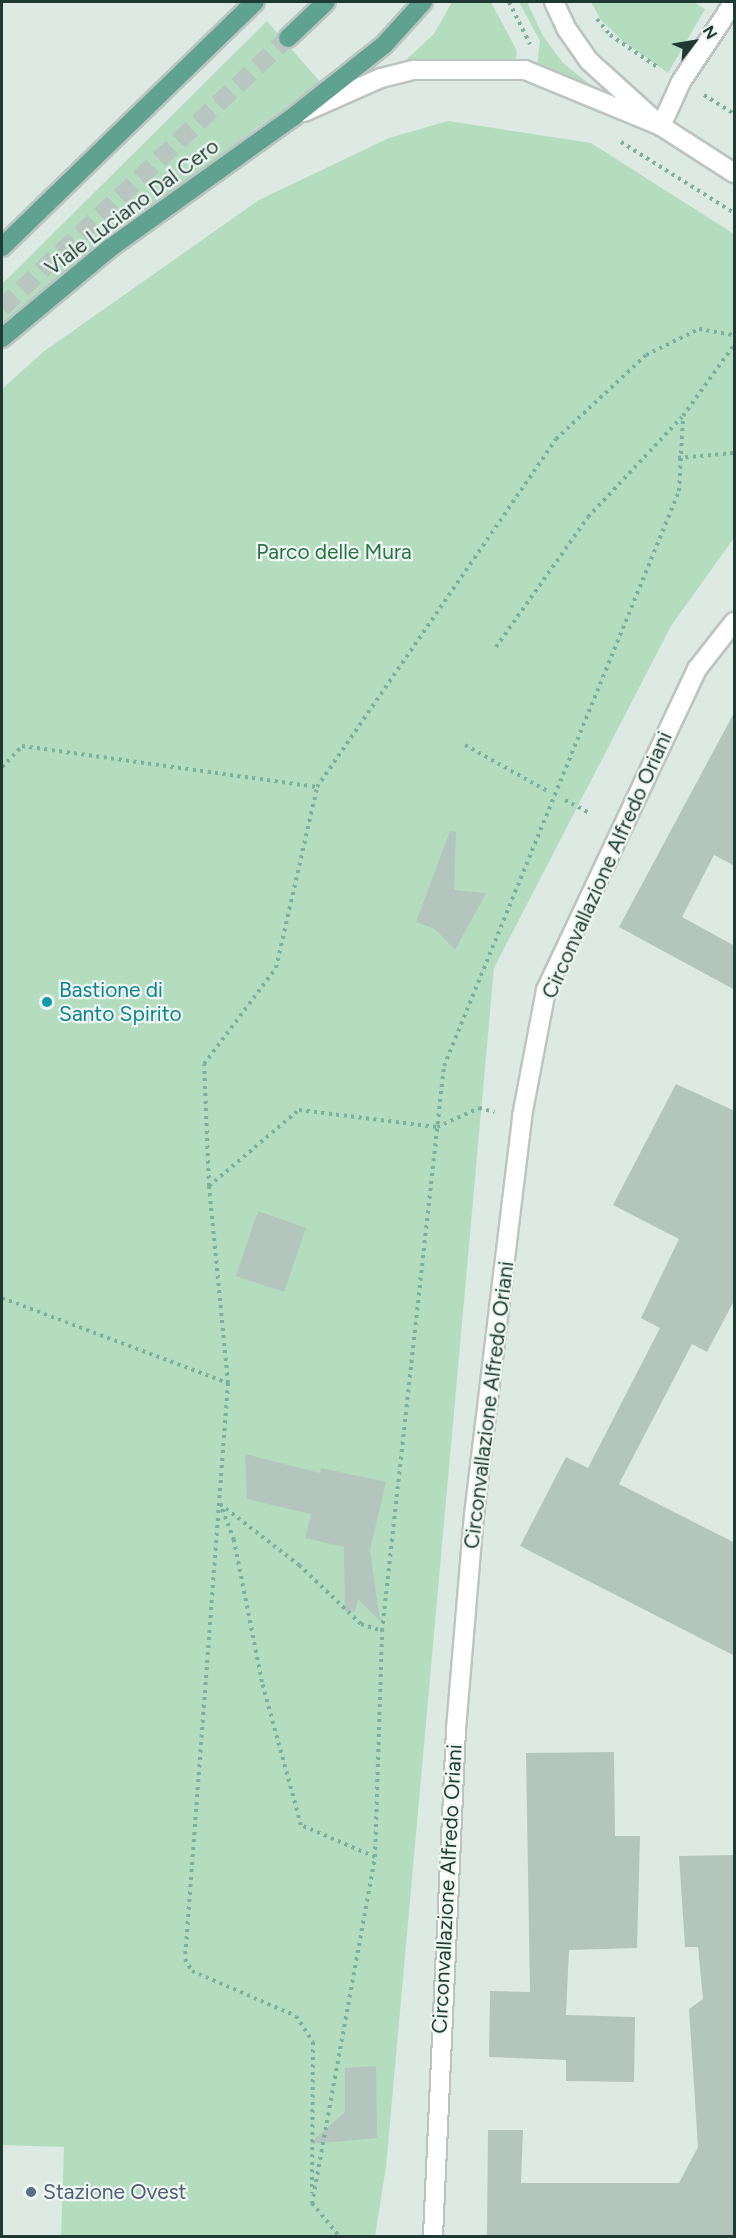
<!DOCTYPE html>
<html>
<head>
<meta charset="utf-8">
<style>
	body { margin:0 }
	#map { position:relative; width:736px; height:2238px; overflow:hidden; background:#ddeae4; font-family:Figtree,sans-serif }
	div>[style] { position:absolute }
	.green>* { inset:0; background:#b4ddbf }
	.building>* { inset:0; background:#b3c5bd }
	.major-tunnel>* { height:18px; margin-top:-9px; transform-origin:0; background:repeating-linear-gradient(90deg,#b7c7c0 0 18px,transparent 0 27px) }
	.path>* { height:4px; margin-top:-2px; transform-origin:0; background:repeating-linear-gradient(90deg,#7cb09f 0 3px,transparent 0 7.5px) }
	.roads { filter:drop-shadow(2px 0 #bcc4c2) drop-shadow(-2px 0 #bcc4c2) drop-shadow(0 2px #bcc4c2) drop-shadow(0 -2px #bcc4c2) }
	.minor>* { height:18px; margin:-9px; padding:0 9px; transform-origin:9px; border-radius:9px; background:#fff }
	.major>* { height:18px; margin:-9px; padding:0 9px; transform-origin:9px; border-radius:9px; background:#5fa290 }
	.dots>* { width:16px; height:16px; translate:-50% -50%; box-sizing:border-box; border:3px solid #eef7f2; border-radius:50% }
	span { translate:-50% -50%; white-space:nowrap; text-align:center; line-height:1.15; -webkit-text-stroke:4.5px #eef7f2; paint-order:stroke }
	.street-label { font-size:21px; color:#1e3a32 }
	.park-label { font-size:21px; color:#277343 }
	.culture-label { font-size:21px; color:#0d838f }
	.left { translate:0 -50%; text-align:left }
	.service-label { font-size:21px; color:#4e5e75 }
	.frame { position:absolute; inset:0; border:3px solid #1e3a32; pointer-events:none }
	.north { position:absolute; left:664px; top:12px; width:60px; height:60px; -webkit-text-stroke:4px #eef7f2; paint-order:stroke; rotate:59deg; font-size:16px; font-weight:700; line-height:24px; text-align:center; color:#1e3a32 }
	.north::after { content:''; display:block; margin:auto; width:21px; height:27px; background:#1e3a32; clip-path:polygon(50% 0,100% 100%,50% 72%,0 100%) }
</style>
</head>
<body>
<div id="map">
	<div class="green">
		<i style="clip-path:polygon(452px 2px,491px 2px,517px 51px,515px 63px,471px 59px,397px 68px,434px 34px)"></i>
		<i style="clip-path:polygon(519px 2px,527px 2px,543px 36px,563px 63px,602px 94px,537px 66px,540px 41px)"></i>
		<i style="clip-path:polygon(591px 2px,694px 2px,705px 9px,668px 73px,624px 42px,601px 20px)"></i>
		<i style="clip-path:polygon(267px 21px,322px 84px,258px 127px,2px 323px,2px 284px)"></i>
		<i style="clip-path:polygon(448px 121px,591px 143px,734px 234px,734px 538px,671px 626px,494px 968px,386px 2167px,375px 2236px,61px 2236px,64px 2147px,2px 2145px,2px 389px,43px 352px,259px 200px,389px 138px)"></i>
	</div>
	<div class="building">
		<i style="clip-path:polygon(735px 711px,735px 866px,714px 855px,682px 917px,735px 946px,735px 990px,619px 927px)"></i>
		<i style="clip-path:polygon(450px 831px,456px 832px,454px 890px,486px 893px,455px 950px,435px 929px,416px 922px)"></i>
		<i style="clip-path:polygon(676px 1084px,735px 1111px,735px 1299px,707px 1352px,692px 1344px,619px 1484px,735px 1543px,735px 1656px,520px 1546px,566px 1457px,588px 1468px,660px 1328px,641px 1318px,679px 1239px,613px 1205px)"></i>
		<i style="clip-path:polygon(258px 1211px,306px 1228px,284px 1292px,236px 1276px)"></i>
		<i style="clip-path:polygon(245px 1454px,320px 1473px,321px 1468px,386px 1482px,370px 1550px,380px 1621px,358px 1599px,355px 1612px,345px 1611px,344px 1547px,305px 1538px,311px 1514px,247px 1499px)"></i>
		<i style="clip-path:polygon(614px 1752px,615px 1836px,640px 1836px,637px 1948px,569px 1950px,566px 2015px,635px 2017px,634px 2082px,566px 2081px,566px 2060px,489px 2057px,490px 1991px,530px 1992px,526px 1753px)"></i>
		<i style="clip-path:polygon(735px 1855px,735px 2236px,487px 2236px,488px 2130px,523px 2130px,521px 2183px,679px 2183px,698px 2147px,689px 2009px,703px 1999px,698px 1947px,685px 1947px,679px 1856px)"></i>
		<i style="clip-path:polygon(376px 2066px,377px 2138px,309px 2144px,345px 2112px,345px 2068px)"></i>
	</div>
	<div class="major-tunnel">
		<i style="left:2px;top:308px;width:393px;rotate:-43.4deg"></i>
	</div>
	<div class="path">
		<i style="left:509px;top:2px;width:47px;rotate:63.4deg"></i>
		<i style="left:597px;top:19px;width:21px;rotate:51deg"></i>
		<i style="left:610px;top:35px;width:59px;rotate:34deg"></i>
		<i style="left:704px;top:95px;width:36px;rotate:32deg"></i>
		<i style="left:621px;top:142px;width:133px;rotate:32.1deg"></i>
		<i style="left:678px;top:458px;width:56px;rotate:-5.1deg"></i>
		<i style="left:496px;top:647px;width:159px;rotate:-54.7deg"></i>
		<i style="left:588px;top:517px;width:137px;rotate:-46.8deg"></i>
		<i style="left:465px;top:745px;width:96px;rotate:29.2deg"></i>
		<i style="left:2px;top:767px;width:29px;rotate:-46deg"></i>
		<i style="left:22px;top:746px;width:298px;rotate:7.9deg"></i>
		<i style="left:317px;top:787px;width:422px;rotate:-55.5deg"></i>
		<i style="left:556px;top:439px;width:123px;rotate:-43deg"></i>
		<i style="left:646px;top:355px;width:59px;rotate:-26.1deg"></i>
		<i style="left:699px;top:329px;width:36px;rotate:10deg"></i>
		<i style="left:565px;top:800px;width:27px;rotate:28deg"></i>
		<i style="left:209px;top:1186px;width:118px;rotate:-40.2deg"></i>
		<i style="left:299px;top:1110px;width:139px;rotate:7deg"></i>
		<i style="left:437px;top:1127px;width:46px;rotate:-24.3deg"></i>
		<i style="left:479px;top:1108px;width:16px;rotate:14deg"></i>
		<i style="left:2px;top:1298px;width:241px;rotate:20.6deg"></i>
		<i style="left:228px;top:1383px;width:578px;rotate:94.27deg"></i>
		<i style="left:185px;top:1959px;width:14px;rotate:60deg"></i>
		<i style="left:192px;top:1971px;width:113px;rotate:23.4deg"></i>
		<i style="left:296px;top:2016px;width:31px;rotate:57deg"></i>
		<i style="left:313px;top:2042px;width:151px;rotate:90.4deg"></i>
		<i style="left:228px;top:1383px;width:198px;rotate:-95.5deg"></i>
		<i style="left:209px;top:1186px;width:122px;rotate:-92.3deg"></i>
		<i style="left:204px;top:1064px;width:120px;rotate:-53.1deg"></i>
		<i style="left:276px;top:968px;width:186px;rotate:-77.2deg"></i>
		<i style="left:375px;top:1857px;width:81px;rotate:-156.6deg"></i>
		<i style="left:301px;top:1825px;width:148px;rotate:-105.3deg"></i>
		<i style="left:262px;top:1682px;width:145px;rotate:-101.2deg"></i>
		<i style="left:234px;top:1540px;width:39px;rotate:-111deg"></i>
		<i style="left:220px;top:1504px;width:100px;rotate:37.7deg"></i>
		<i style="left:299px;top:1565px;width:86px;rotate:43.6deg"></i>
		<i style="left:361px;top:1624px;width:22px;rotate:18deg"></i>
		<i style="left:312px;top:2203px;width:43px;rotate:50.7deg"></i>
		<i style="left:312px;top:2204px;width:353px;rotate:-79.7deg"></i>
		<i style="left:375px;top:1857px;width:226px;rotate:-88.2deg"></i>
		<i style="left:382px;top:1631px;width:568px;rotate:-83.74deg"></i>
		<i style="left:444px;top:1066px;width:621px;rotate:-67.77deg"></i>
		<i style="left:679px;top:491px;width:75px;rotate:-86.9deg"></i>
		<i style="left:683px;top:416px;width:87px;rotate:-54.3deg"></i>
	</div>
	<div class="roads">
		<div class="minor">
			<i style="left:554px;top:2px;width:29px;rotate:65deg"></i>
			<i style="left:566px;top:28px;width:40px;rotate:55.1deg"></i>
			<i style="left:589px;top:61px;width:97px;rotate:42.1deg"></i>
			<i style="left:661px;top:126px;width:87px;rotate:32.8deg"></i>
			<i style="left:304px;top:112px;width:84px;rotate:-23.8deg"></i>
			<i style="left:381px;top:78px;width:34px;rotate:-14deg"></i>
			<i style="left:414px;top:70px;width:111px"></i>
			<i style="left:525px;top:70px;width:147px;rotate:22.4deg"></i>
			<i style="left:661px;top:126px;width:48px;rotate:-65.6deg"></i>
			<i style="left:681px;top:82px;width:96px;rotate:-56.5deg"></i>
			<i style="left:433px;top:2236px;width:508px;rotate:-87.4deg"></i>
			<i style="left:456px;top:1729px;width:215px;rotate:-85.2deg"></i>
			<i style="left:474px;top:1515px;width:402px;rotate:-83.1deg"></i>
			<i style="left:522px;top:1116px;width:128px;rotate:-79.2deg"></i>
			<i style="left:546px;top:990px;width:355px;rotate:-64.8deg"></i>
			<i style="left:697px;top:669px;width:60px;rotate:-51.8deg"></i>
		</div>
		<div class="major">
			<i style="left:288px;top:38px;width:52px;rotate:-43.5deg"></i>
			<i style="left:2px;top:247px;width:352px;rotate:-44.1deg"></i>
			<i style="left:2px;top:338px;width:141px;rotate:-39.8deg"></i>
			<i style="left:110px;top:248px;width:225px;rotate:-35.6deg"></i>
			<i style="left:293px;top:117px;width:116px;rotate:-38.4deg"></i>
			<i style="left:384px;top:45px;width:58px;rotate:-47.8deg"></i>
		</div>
	</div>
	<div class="dots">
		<i style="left:47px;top:1002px;background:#0f9aa8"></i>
		<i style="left:31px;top:2192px;background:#5c6f8a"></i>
	</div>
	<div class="street-label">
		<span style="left:132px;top:207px;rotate:-37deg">Viale Luciano Dal Cero</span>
		<span style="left:607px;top:865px;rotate:-66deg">Circonvallazione Alfredo Oriani</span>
		<span style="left:489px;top:1405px;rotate:-83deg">Circonvallazione Alfredo Oriani</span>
		<span style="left:447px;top:1889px;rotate:-87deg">Circonvallazione Alfredo Oriani</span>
	</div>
	<div class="park-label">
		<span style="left:334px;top:552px">Parco delle Mura</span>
	</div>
	<div class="culture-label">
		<span class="left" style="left:59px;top:1002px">Bastione di<br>Santo Spirito</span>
	</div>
	<div class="service-label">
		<span class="left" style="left:43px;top:2192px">Stazione Ovest</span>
	</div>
	<div class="frame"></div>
	<div class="north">N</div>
</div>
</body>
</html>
